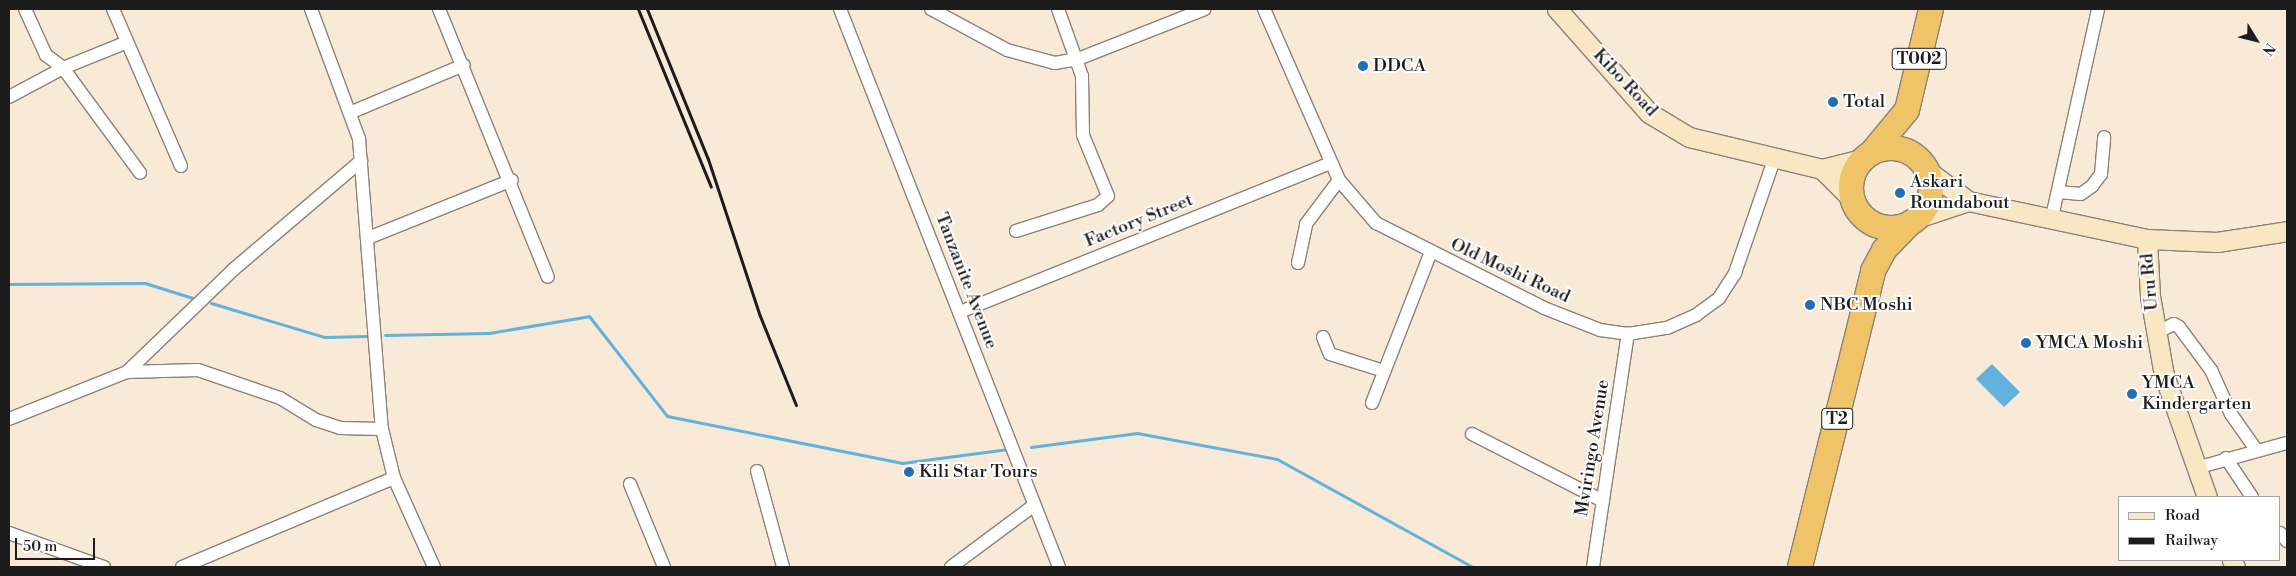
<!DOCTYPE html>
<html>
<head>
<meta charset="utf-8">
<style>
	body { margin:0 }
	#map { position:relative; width:2296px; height:576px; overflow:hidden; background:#f9e9d7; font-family:"Libre Bodoni",serif }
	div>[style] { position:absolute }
	.water>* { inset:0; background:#62b2dd }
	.stream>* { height:3px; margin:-1.5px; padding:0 1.5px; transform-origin:1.5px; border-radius:1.5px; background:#62b2dd }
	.roads { filter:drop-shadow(1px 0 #8a827a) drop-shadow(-1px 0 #8a827a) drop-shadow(0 1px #8a827a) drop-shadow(0 -1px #8a827a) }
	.street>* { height:12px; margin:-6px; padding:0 6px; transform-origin:6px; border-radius:6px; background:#fff }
	.secondary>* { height:19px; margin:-9.5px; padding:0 9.5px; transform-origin:9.5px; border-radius:9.5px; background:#f9e7c3 }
	.highway>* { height:24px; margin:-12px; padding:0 12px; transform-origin:12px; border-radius:12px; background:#efc469 }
	.highway>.ring { margin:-12px; padding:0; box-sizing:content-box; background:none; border:24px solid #efc469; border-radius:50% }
	.rail>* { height:3px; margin:-1.5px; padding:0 1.5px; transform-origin:1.5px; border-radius:1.5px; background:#1c1c1c }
	.dots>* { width:14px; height:14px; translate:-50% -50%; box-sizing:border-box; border:2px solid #fff; border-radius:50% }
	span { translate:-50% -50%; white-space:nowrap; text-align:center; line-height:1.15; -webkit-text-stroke:4px #fff; paint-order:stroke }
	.shield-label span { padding:1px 4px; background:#fff; border:1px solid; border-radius:4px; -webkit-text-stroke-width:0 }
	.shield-label { font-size:16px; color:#1c1c1c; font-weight:700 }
	.poi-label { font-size:18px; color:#1c1c1c }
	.left { translate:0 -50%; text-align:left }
	.street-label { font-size:18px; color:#1c1c1c }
	.frame { position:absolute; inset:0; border:10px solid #1c1c1c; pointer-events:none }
	.legend { position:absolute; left:2118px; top:496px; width:162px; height:65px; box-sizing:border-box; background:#fff; border:1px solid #a4a4a4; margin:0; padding:6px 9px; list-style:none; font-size:15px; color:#1c1c1c }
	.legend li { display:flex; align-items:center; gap:10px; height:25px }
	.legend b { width:25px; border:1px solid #a4a4a4 }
	.north { position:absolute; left:2231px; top:15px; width:50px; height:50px; -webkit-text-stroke:4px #fff; paint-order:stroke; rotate:126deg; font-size:14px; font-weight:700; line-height:20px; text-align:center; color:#1c1c1c }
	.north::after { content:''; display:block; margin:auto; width:18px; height:22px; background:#1c1c1c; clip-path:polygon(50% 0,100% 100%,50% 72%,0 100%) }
	.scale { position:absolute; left:15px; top:538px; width:80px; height:22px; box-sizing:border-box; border:2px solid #1c1c1c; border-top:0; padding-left:6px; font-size:15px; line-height:18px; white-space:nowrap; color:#1c1c1c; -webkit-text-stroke:4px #fff; paint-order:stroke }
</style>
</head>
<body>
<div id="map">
	<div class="water">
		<i style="clip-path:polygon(1992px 364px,2020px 392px,2004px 407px,1976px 379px)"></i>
	</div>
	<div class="stream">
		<i style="left:9px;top:284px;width:136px;rotate:-0.4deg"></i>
		<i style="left:145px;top:283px;width:50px;rotate:17.4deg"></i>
		<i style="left:211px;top:303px;width:118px;rotate:16.7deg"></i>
		<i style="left:324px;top:337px;width:43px;rotate:-1.3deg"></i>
		<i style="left:385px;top:335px;width:104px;rotate:-1.1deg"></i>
		<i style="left:489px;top:333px;width:101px;rotate:-9.6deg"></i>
		<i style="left:589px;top:316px;width:127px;rotate:52deg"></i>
		<i style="left:667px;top:416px;width:240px;rotate:11.3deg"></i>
		<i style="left:902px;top:463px;width:107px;rotate:-7.5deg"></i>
		<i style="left:1031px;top:447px;width:107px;rotate:-7.5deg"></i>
		<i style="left:1137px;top:433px;width:142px;rotate:10.5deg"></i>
		<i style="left:1277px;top:459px;width:224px;rotate:28.9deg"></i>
	</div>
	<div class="roads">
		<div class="street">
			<i style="left:25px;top:9px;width:51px;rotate:65.5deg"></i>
			<i style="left:46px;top:55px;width:21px;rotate:37deg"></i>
			<i style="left:63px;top:68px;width:130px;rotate:53.7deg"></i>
			<i style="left:113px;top:9px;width:171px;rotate:66.6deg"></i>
			<i style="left:311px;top:9px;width:139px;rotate:69.7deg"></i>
			<i style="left:359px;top:139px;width:291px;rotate:85.5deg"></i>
			<i style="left:382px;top:429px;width:50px;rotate:76.2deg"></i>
			<i style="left:394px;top:478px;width:98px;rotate:65.8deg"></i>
			<i style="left:439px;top:9px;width:289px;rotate:67.9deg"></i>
			<i style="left:840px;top:9px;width:599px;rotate:68.57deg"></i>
			<i style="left:931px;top:9px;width:86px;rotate:28.3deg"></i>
			<i style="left:1007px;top:50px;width:50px;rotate:15.2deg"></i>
			<i style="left:1055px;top:63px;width:23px;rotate:-10deg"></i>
			<i style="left:1078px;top:59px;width:136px;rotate:-21.5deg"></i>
			<i style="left:1264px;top:9px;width:187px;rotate:66.3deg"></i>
			<i style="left:1339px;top:180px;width:57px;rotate:49.3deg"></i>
			<i style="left:1376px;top:223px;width:188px;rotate:26.8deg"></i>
			<i style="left:1544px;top:308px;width:60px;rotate:21.4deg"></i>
			<i style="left:1600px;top:330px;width:28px;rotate:8deg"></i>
			<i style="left:1628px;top:334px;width:39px;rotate:-9deg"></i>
			<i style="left:1667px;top:328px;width:32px;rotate:-24deg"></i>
			<i style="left:1696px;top:315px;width:29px;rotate:-36deg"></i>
			<i style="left:1719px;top:298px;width:30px;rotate:-57deg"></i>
			<i style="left:1735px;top:273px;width:120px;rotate:-71deg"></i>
			<i style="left:9px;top:97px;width:61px;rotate:-28.2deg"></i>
			<i style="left:63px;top:68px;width:67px;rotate:-22deg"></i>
			<i style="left:352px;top:112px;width:121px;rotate:-22.8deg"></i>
			<i style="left:2058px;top:192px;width:23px;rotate:5deg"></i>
			<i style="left:2081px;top:194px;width:14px;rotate:-36deg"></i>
			<i style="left:2092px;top:186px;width:15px;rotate:-53deg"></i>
			<i style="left:2101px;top:174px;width:37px;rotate:-85deg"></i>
			<i style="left:2052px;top:217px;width:213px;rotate:-77.5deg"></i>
			<i style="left:1016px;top:231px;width:86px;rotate:-17.6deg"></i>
			<i style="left:1098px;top:205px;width:13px;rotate:-42deg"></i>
			<i style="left:1108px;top:196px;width:66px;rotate:-112.3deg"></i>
			<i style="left:1083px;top:135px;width:59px;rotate:-91deg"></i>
			<i style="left:1082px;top:76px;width:71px;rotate:-109.7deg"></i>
			<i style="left:368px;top:238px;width:155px;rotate:-21.9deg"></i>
			<i style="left:1298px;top:263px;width:40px;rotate:-78deg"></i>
			<i style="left:1306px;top:224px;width:55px;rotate:-53.1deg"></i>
			<i style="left:960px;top:312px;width:400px;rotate:-21.9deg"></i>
			<i style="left:2156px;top:333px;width:20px;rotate:-27deg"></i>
			<i style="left:2174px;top:324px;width:6px;rotate:31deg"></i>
			<i style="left:2179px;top:327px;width:54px;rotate:53.3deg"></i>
			<i style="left:2211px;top:370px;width:48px;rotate:65.6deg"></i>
			<i style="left:2231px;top:414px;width:45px;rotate:54.9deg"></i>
			<i style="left:1323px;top:337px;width:18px;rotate:68deg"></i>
			<i style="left:1330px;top:354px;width:57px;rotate:17.5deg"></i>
			<i style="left:127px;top:372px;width:71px;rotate:-1.6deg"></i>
			<i style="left:198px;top:370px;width:87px;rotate:18.9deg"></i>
			<i style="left:280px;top:398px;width:42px;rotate:31.4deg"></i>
			<i style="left:316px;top:420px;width:25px;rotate:18deg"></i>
			<i style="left:340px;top:428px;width:42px;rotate:1.4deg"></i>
			<i style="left:1372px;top:403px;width:162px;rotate:-68.7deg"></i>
			<i style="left:9px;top:419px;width:127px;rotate:-21.7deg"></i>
			<i style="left:127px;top:372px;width:149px;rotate:-43.9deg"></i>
			<i style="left:234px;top:269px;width:167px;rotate:-40.4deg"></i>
			<i style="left:1472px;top:434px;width:147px;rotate:27.1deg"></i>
			<i style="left:2226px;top:458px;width:47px;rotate:56.3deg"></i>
			<i style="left:2196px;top:468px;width:94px;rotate:-15.4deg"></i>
			<i style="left:757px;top:471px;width:99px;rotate:74.8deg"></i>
			<i style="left:630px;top:484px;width:90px;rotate:67.7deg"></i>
			<i style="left:9px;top:533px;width:101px;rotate:19.7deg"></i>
			<i style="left:2280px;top:533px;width:11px;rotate:49deg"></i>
			<i style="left:182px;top:567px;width:230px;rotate:-22.8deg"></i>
			<i style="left:951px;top:567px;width:102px;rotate:-36.6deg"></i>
			<i style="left:1593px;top:567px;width:236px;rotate:-81.5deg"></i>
		</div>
		<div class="secondary">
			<i style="left:1557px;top:9px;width:139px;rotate:48.5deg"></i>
			<i style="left:1649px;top:113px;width:47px;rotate:31deg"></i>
			<i style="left:1689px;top:137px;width:137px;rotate:13.5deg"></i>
			<i style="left:1822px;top:169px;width:41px;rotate:-14deg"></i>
			<i style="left:1822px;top:169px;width:41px;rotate:45deg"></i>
			<i style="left:1929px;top:172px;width:49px;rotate:36.6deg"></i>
			<i style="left:1968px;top:201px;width:183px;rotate:12deg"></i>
			<i style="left:2147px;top:239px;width:70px;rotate:2.5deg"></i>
			<i style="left:2217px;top:242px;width:71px;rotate:-8.9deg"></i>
			<i style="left:1917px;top:218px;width:54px;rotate:-18.4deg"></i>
			<i style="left:2147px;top:239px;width:57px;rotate:87deg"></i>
			<i style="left:2150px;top:296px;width:80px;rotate:80deg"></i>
			<i style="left:2164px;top:375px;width:129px;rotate:70.6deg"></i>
			<i style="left:2232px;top:560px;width:8px;rotate:67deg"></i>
		</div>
		<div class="highway">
			<i class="ring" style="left:1851px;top:148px;width:56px;height:56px"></i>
			<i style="left:1873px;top:151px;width:53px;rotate:-50.3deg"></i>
			<i style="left:1907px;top:110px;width:104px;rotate:-76.6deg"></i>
			<i style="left:1800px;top:567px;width:305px;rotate:-76.1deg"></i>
			<i style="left:1873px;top:271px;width:24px;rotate:-62deg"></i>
			<i style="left:1884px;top:250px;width:37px;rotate:-46deg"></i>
		</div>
	</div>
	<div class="rail">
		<i style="left:638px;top:9px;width:192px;rotate:67.7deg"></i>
		<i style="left:647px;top:9px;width:162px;rotate:67.9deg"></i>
		<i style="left:708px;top:159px;width:165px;rotate:71.7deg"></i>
		<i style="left:760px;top:316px;width:96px;rotate:68deg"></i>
	</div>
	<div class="dots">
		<i style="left:1363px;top:66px;background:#1f6fb2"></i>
		<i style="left:1833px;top:102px;background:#1f6fb2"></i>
		<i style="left:1900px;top:193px;background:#1f6fb2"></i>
		<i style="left:1810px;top:305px;background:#1f6fb2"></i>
		<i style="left:2026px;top:343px;background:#1f6fb2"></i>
		<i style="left:2132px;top:394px;background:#1f6fb2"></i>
		<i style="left:909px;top:472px;background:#1f6fb2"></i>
	</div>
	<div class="shield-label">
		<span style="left:1919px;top:59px">T002</span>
		<span style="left:1837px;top:419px">T2</span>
	</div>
	<div class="poi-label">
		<span class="left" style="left:1373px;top:66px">DDCA</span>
		<span class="left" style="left:1843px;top:102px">Total</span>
		<span class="left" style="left:1910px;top:193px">Askari<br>Roundabout</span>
		<span class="left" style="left:1820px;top:305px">NBC Moshi</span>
		<span class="left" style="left:2036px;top:343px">YMCA Moshi</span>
		<span class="left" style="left:2142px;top:394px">YMCA<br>Kindergarten</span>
		<span class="left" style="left:919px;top:472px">Kili Star Tours</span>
	</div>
	<div class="street-label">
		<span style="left:1625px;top:83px;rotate:47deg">Kibo Road</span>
		<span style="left:1139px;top:221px;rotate:-22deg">Factory Street</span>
		<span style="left:1510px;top:271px;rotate:25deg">Old Moshi Road</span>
		<span style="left:966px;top:281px;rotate:69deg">Tanzanite Avenue</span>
		<span style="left:2150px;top:282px;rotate:-95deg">Uru Rd</span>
		<span style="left:1593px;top:448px;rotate:-81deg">Mviringo Avenue</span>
	</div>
	<div class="frame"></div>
	<ul class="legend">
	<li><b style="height:6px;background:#f9e7c3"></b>Road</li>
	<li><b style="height:6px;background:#1c1c1c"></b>Railway</li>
	</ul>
	<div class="north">N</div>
	<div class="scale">50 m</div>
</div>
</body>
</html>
